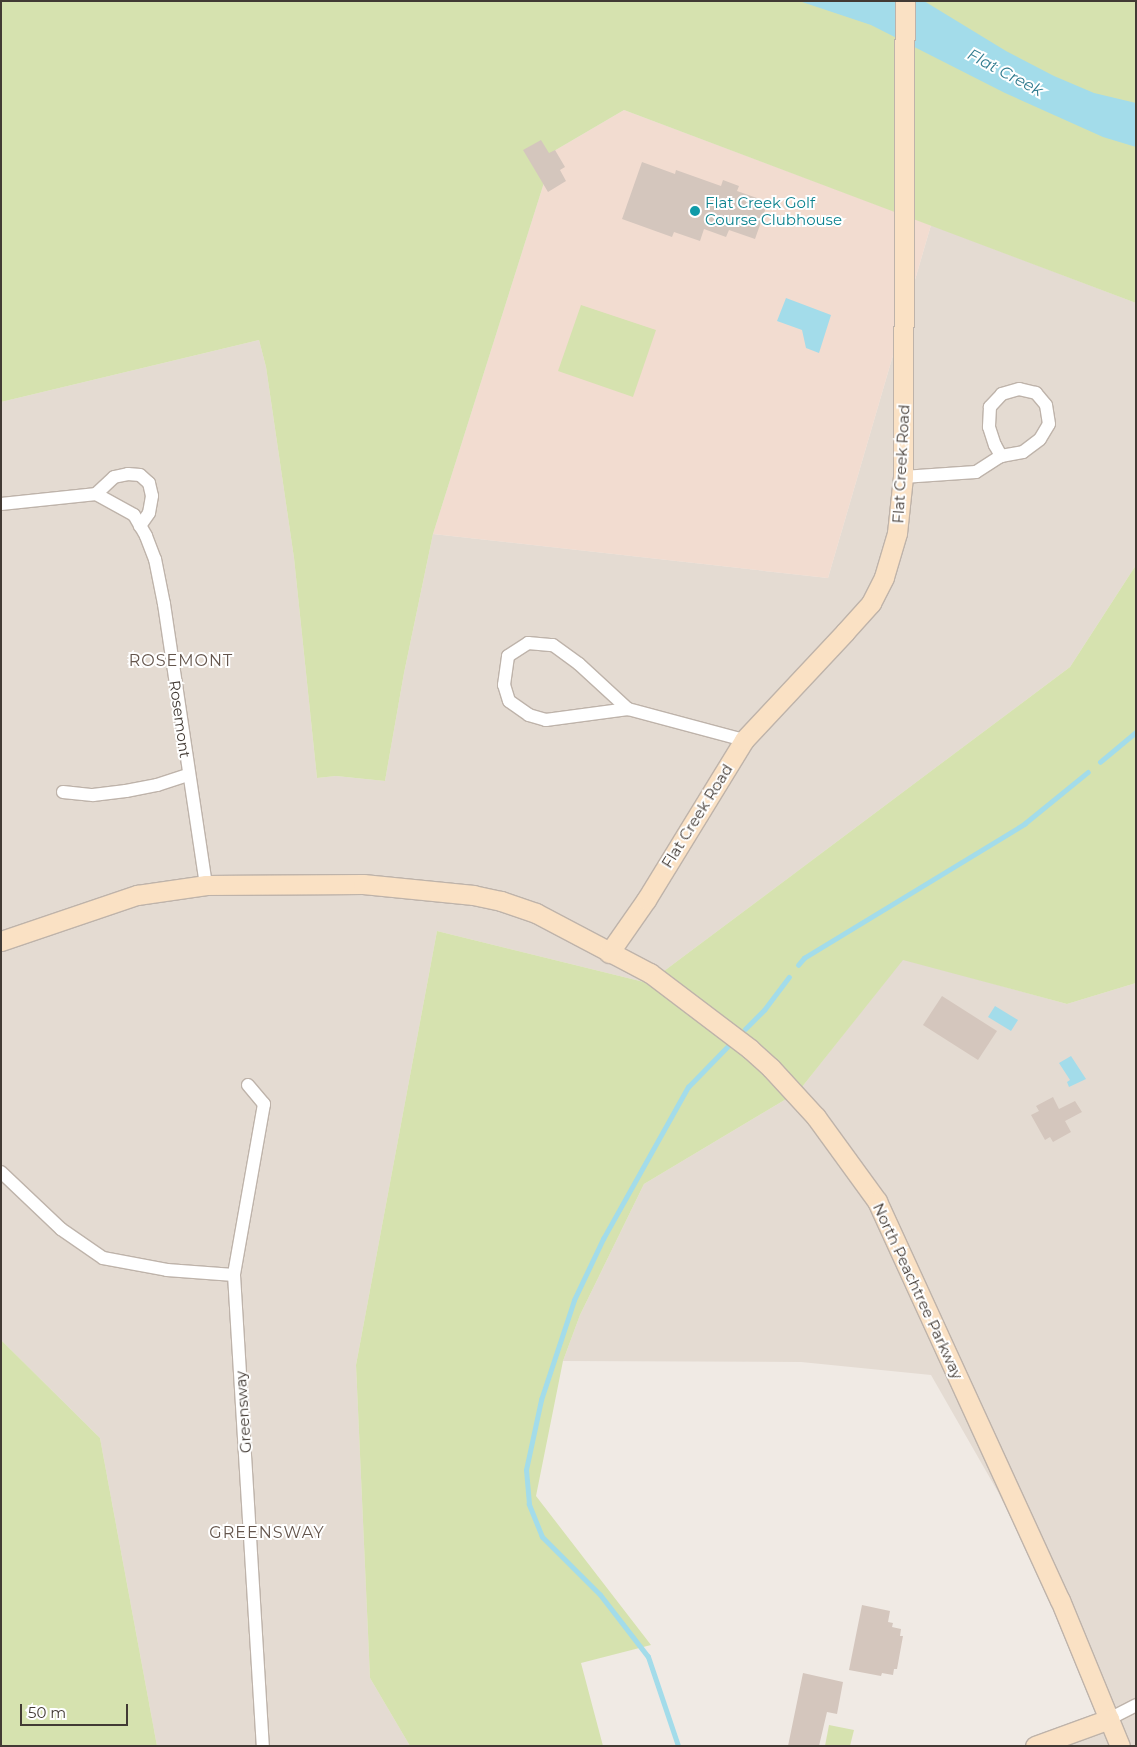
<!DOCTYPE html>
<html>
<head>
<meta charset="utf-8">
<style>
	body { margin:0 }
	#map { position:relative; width:1137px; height:1747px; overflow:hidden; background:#f0eae4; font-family:Montserrat,sans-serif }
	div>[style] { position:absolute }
	.residential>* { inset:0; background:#e4dbd2 }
	.commercial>* { inset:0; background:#f2dcd0 }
	.green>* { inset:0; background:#d6e2af }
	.water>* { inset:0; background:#a3dcea }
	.stream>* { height:4.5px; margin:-2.25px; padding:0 2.25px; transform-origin:2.25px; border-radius:2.25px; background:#a3dcea }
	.building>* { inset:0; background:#d4c6bd }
	.roads { filter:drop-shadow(1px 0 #beb3aa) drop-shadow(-1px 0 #beb3aa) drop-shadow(0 1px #beb3aa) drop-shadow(0 -1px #beb3aa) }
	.street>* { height:12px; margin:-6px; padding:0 6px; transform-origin:6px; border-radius:6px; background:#fff }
	.secondary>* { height:19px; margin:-9.5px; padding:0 9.5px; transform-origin:9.5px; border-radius:9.5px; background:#fae1c4 }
	.dots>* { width:14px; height:14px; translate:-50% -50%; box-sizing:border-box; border:2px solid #fff; border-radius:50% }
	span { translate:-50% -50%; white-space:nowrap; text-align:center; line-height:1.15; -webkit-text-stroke:4px #fff; paint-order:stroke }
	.culture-label { font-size:15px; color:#0d838f }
	.left { translate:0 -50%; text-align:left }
	.street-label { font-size:15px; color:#423a34 }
	.water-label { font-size:16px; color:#307b8f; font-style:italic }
	.neighbourhood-label { font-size:16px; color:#64554c; letter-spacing:1px }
	.frame { position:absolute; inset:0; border:2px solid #423a34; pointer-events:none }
	.scale { position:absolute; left:20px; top:1704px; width:108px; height:22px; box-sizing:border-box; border:2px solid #423a34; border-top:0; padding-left:6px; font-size:15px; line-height:18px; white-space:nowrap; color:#423a34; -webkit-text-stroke:4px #fff; paint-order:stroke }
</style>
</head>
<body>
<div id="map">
	<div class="residential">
		<i style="clip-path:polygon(931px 225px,1136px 303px,1136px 565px,1070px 667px,648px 983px,437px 931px,356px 1365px,370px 1678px,410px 1746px,157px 1746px,100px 1438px,1px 1340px,1px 402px,259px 340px,266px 367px,294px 558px,317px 778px,336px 776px,385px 781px,404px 673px,433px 534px,828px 578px)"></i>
		<i style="clip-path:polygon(903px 959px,1067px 1004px,1136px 983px,1136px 1746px,1034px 1746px,1108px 1713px,998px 1492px,931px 1375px,801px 1362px,563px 1361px,580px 1315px,644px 1184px,798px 1092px)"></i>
	</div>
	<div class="commercial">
		<i style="clip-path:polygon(624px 110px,931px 225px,828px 578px,433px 534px,554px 151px)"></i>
	</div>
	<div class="green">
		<i style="clip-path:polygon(1px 1px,1136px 1px,1136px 303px,624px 110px,554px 151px,433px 534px,404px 673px,385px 781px,336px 776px,317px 778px,294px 558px,266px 367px,259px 340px,1px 402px)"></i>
		<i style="clip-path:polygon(581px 305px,656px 330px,633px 397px,558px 371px)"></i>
		<i style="clip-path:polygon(1136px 565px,1136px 983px,1067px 1004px,903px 960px,798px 1092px,644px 1184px,580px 1315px,563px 1361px,536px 1496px,651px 1645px,581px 1663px,603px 1746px,410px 1746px,370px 1678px,356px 1365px,437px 931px,648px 983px,1070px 667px)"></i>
		<i style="clip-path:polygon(1px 1340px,100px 1438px,157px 1746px,1px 1746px)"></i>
		<i style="clip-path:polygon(829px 1725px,854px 1730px,850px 1746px,825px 1746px)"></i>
	</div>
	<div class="water">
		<i style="clip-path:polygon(799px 1px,924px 1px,1006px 51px,1054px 76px,1094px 93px,1136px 103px,1136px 147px,1103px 137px,1005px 93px,871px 25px)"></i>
		<i style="clip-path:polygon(786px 298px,831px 315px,819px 353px,806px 348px,802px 330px,777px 321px)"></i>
		<i style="clip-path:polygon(995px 1006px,1018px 1020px,1011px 1031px,988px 1017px)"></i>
		<i style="clip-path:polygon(1071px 1056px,1086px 1079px,1069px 1087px,1067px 1082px,1070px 1080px,1059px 1063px)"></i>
	</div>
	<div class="stream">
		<i style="left:1100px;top:762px;width:47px;rotate:-39.8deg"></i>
		<i style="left:798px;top:965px;width:9px;rotate:-49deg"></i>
		<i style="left:804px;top:958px;width:258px;rotate:-31.3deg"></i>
		<i style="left:1024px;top:824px;width:82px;rotate:-39.1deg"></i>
		<i style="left:745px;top:1029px;width:27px;rotate:-45deg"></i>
		<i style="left:764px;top:1010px;width:41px;rotate:-52.9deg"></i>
		<i style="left:678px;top:1746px;width:94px;rotate:-108.6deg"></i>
		<i style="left:648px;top:1657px;width:78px;rotate:-127.7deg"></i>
		<i style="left:600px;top:1595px;width:82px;rotate:-135deg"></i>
		<i style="left:542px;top:1537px;width:35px;rotate:-112deg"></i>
		<i style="left:529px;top:1504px;width:34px;rotate:-95deg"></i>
		<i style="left:526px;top:1470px;width:72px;rotate:-77.9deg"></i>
		<i style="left:541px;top:1400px;width:105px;rotate:-71.7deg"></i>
		<i style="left:574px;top:1300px;width:68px;rotate:-64.6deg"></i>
		<i style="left:603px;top:1239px;width:174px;rotate:-60.8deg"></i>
		<i style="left:688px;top:1087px;width:56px;rotate:-45.7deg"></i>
	</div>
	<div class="building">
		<i style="clip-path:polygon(541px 140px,549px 153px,555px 150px,565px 167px,560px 170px,566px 181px,548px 192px,523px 150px)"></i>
		<i style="clip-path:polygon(642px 162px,675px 174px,676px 170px,721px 186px,723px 180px,739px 186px,737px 191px,768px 202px,755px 239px,729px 230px,726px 237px,704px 229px,700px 241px,674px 232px,672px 237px,622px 219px)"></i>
		<i style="clip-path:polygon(942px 996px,997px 1031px,978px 1060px,923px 1025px)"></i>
		<i style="clip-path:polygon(1053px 1097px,1059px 1109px,1075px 1101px,1082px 1112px,1065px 1121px,1071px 1132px,1053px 1142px,1050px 1137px,1045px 1140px,1031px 1115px,1039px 1111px,1036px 1106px)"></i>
		<i style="clip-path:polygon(862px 1605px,890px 1611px,888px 1622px,893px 1623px,892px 1627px,901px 1629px,900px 1636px,903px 1636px,897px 1669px,894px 1669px,893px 1675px,882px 1673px,881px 1676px,849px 1670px)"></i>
		<i style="clip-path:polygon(803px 1673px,843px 1682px,837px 1714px,827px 1712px,819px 1746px,788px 1746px)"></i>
	</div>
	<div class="roads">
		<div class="street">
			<i style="left:903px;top:477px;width:73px;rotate:-3.9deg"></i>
			<i style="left:976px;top:472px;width:30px;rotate:-33deg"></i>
			<i style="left:1001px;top:456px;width:22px;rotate:-10deg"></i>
			<i style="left:1023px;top:452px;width:21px;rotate:-37deg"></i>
			<i style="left:1040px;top:439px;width:17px;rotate:-59deg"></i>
			<i style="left:1049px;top:424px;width:19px;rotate:-99deg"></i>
			<i style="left:1046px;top:405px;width:16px;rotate:-130deg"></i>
			<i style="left:1036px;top:393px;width:17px;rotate:-167deg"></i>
			<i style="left:1019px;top:389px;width:18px;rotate:164deg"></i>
			<i style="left:1002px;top:394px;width:18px;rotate:133deg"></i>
			<i style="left:990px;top:407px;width:20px;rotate:93deg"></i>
			<i style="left:989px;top:427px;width:19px;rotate:72deg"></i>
			<i style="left:995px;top:445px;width:13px;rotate:61deg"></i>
			<i style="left:96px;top:494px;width:25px;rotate:-43deg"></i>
			<i style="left:114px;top:477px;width:14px;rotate:-12deg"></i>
			<i style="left:128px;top:474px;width:12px;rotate:5deg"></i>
			<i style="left:140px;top:475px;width:12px;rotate:42deg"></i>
			<i style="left:149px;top:483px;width:13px;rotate:77deg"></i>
			<i style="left:152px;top:496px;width:17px;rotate:100deg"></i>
			<i style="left:149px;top:513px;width:16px;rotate:125deg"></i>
			<i style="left:1px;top:504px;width:96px;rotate:-6deg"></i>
			<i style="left:96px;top:494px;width:43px;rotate:28.9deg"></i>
			<i style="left:134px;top:515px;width:24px;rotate:60deg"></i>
			<i style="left:146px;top:536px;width:25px;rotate:69deg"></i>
			<i style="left:155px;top:559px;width:46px;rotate:78.7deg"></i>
			<i style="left:164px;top:604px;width:284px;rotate:81.5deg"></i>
			<i style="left:528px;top:643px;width:25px;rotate:5deg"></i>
			<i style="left:553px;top:645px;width:32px;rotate:36deg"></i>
			<i style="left:579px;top:664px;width:67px;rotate:42.6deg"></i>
			<i style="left:628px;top:709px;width:83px;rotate:172.4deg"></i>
			<i style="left:546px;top:720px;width:18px;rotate:-164deg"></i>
			<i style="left:529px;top:715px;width:24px;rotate:-145deg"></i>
			<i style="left:509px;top:701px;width:17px;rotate:-107deg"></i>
			<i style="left:504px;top:685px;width:29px;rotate:-82deg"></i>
			<i style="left:508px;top:656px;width:24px;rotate:-33deg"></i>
			<i style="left:628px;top:709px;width:120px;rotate:15deg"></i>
			<i style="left:63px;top:792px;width:30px;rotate:6deg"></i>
			<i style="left:93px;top:795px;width:33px;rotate:-7deg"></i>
			<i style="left:126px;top:791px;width:32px;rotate:-11deg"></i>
			<i style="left:157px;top:785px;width:33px;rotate:-18deg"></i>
			<i style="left:248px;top:1085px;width:25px;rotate:50deg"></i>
			<i style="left:264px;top:1104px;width:174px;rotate:100deg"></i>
			<i style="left:234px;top:1275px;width:472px;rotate:86.5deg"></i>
			<i style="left:1px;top:1172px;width:83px;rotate:43.5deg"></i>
			<i style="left:61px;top:1229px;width:51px;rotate:34.6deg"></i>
			<i style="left:103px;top:1258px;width:65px;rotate:10.6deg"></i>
			<i style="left:167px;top:1270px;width:67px;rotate:4.3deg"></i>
			<i style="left:1109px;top:1719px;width:30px;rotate:-27deg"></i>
		</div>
		<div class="secondary">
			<i style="left:1px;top:941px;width:144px;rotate:-18.7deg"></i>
			<i style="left:137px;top:895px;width:70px;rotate:-8.2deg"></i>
			<i style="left:206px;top:885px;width:157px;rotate:-0.4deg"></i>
			<i style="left:363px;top:884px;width:111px;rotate:5.7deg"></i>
			<i style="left:473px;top:895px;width:29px;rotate:12deg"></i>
			<i style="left:501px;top:901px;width:37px;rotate:19deg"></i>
			<i style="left:536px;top:913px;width:129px;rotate:27.8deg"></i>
			<i style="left:650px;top:973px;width:126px;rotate:37.2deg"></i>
			<i style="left:750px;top:1049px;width:28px;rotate:42deg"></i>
			<i style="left:771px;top:1068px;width:67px;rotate:47.4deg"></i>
			<i style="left:816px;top:1117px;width:104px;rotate:54deg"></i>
			<i style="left:877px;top:1201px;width:439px;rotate:65.4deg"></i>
			<i style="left:1060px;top:1600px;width:158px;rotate:67.7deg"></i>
			<i style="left:609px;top:953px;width:65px;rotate:-55.1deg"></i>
			<i style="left:646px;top:900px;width:188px;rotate:-58.5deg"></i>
			<i style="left:744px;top:740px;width:148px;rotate:-46.9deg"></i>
			<i style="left:845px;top:632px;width:39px;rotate:-48deg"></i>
			<i style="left:871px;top:603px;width:29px;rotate:-63deg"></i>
			<i style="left:884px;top:577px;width:46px;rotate:-73.5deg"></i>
			<i style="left:897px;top:533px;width:56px;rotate:-83.9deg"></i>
			<i style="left:903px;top:477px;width:476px;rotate:-89.8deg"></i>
			<i style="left:1035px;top:1746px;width:79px;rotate:-20deg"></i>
		</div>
	</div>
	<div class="dots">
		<i style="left:695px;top:211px;background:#0f9aa8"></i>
	</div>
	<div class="culture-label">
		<span class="left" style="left:705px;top:211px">Flat Creek Golf<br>Course Clubhouse</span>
	</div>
	<div class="street-label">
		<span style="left:901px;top:464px;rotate:-87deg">Flat Creek Road</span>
		<span style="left:180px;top:719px;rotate:82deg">Rosemont</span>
		<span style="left:697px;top:816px;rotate:-58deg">Flat Creek Road</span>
		<span style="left:918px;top:1291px;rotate:65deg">North Peachtree Parkway</span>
		<span style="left:243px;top:1412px;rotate:-94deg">Greensway</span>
	</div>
	<div class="water-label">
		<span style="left:1005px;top:73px;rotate:28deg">Flat Creek</span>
	</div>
	<div class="neighbourhood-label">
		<span style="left:181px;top:661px">ROSEMONT</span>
		<span style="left:267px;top:1533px">GREENSWAY</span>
	</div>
	<div class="frame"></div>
	<div class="scale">50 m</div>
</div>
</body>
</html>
